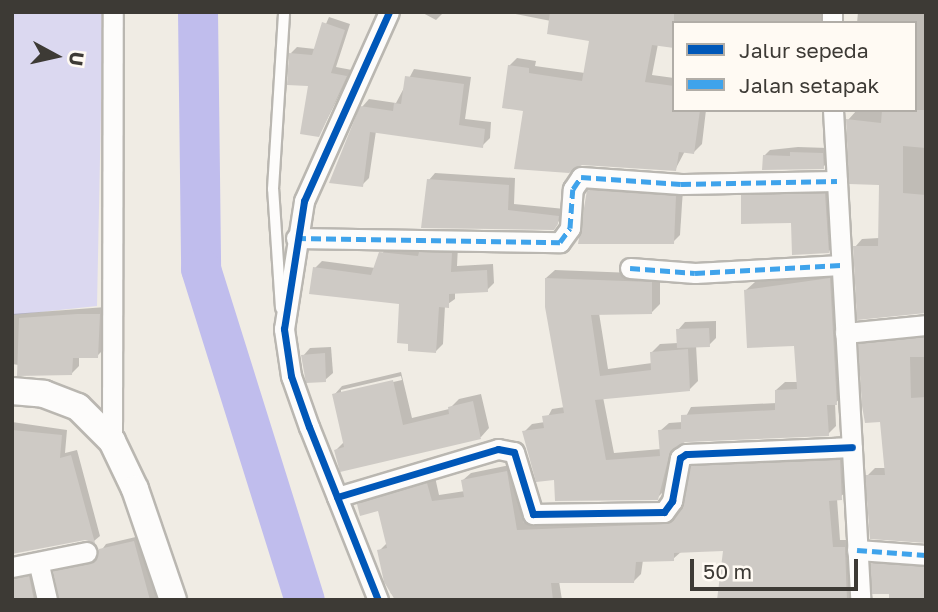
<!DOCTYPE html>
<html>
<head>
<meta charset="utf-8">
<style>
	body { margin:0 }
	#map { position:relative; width:938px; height:612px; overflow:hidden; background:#f0ece4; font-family:"Golos Text",sans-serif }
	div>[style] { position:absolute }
	.green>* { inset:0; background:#dbd8f0 }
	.shadow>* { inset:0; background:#0003 }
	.river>* { height:40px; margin:-20px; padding:0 20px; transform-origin:20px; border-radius:20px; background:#c0bded }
	.building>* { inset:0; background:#cecac5 }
	.roads { filter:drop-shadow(2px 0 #bab7b1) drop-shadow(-2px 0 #bab7b1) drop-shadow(0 2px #bab7b1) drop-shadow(0 -2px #bab7b1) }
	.lane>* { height:10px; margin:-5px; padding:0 5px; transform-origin:5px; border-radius:5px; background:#fdfcfb }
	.street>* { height:19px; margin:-9.5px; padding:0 9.5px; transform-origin:9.5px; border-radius:9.5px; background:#fdfcfb }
	.secondary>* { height:26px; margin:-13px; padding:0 13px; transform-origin:13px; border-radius:13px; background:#fdfcfb }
	.quiet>* { height:5px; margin-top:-2.5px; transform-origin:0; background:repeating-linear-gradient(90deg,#3fa3eb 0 10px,transparent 0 15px) }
	.cycleway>* { height:7px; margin:-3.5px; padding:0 3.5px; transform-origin:3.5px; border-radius:3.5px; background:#0057b8 }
	span { translate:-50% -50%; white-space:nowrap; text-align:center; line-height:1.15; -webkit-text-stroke:7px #fffaf3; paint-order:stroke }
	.frame { position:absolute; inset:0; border:14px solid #3d3a35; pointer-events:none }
	.legend { position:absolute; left:672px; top:21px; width:245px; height:91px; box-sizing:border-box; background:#fffaf3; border:2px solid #b1ada7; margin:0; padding:9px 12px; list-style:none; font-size:21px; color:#3d3a35 }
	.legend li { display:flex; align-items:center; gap:14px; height:35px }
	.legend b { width:35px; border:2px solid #b1ada7 }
	.north { position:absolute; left:21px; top:21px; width:70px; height:70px; -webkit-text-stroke:5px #fffaf3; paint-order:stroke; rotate:98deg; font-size:19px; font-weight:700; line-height:28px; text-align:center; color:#3d3a35 }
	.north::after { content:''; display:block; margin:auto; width:24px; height:32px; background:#3d3a35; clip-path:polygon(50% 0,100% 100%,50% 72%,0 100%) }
	.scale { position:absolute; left:690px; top:559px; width:168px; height:32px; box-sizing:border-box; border:4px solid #3d3a35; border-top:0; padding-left:9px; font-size:21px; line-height:24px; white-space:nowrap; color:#3d3a35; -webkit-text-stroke:5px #fffaf3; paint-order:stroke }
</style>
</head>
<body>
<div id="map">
	<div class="green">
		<i style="clip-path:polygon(12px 12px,103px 12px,97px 306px,12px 315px)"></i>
	</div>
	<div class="shadow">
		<i style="clip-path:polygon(421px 12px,444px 12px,436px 20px)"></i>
		<i style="clip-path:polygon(506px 12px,827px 12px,826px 23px,674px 23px,658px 44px,652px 75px,674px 78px,674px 110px,706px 110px,702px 144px,694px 152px,685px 151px,675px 170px,525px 109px,509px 66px,517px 58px,536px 61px,535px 66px,585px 73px,591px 40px,551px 21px)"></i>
		<i style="clip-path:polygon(858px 12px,926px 12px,926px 311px,855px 247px,862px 239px,879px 238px,881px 183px,848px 120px,857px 110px,915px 110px,915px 23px,857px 23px)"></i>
		<i style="clip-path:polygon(329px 17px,350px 24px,336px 67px,352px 70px,319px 135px,310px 85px,291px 53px,297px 47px,315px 49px)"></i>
		<i style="clip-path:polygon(414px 69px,471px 77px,465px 119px,491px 122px,490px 138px,482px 146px,376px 131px,369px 178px,362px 185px,362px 107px,369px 99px,396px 103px)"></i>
		<i style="clip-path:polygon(798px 147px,828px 148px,829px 161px,823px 167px,764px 156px,770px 150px)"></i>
		<i style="clip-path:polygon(435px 173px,515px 178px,514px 204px,565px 209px,564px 215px,553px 228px,429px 180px)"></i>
		<i style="clip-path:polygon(596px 183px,683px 189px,680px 235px,673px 242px,589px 191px)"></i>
		<i style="clip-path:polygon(832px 187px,835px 244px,828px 252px,793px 222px,743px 196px,750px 189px)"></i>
		<i style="clip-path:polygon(387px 245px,458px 246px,457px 266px,493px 264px,494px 283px,487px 290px,455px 292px,455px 299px,445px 306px,443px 344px,436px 351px,410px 343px,401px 303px,315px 268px,322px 261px,375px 268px)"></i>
		<i style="clip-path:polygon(555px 270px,660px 274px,660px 304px,651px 313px,599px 313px,608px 369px,652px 363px,651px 353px,660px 344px,678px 343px,678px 330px,685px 322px,716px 321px,716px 338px,709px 345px,696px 345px,698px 381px,690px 389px,603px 397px,614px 453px,661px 449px,660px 431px,669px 423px,683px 422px,691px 407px,777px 403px,776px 390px,785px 382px,798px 382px,796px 344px,746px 290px,755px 282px,838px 270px,845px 395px,835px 403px,836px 426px,828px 434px,679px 442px,665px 490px,657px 498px,524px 432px,532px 424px,545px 422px,552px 409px,565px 407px,546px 278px)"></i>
		<i style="clip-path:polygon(106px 307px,104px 349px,97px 356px,79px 356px,79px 366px,72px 373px,12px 364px,12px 314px)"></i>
		<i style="clip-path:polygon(926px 331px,926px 541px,867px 476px,875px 468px,886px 468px,882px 420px,860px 345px,868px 337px)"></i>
		<i style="clip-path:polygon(331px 347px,333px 373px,325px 380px,303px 356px,310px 348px)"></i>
		<i style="clip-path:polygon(evenodd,401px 372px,412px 418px,449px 409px,459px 399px,481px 394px,489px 428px,481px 437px,336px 450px,344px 442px,334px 395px,342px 386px,401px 372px,401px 376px,402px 380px,341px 394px,341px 390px,401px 376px)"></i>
		<i style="clip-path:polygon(12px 422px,67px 430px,65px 453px,77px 450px,100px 536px,94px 541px,85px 538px,12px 553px)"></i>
		<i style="clip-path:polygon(847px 453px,849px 490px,837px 499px,840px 540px,852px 540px,857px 600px,719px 600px,725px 549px,682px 551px,673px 559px,643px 560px,641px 574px,633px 582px,559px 581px,562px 600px,391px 594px,379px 551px,388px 542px,379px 509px,359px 504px,367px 497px,435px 477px,439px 495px,465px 491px,463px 480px,471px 473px,515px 464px,524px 523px,674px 517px,684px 508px,693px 467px,701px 459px)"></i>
		<i style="clip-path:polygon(140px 536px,159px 600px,60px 600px,55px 572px,60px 566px,95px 559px,106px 544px)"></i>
		<i style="clip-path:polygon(880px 556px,926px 559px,926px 600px,891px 592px,872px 564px)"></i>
		<i style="clip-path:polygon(12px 571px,34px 571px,42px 600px,12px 600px)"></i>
	</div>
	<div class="river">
		<i style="left:198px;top:12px;width:257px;rotate:89.3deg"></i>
		<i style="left:201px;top:269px;width:347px;rotate:72.6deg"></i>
	</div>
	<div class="building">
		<i style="clip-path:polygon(550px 12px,674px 12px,674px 48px,652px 45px,645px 82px,674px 86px,674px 110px,700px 110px,694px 154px,679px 152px,676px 171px,582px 165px,569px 173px,514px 169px,523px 111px,502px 108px,508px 65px,529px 68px,529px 73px,582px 81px,589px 41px,547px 34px)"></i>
		<i style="clip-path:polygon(322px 22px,345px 30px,331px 73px,347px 76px,319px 137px,300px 134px,308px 86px,287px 85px,289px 53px,312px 55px)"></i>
		<i style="clip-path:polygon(405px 76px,464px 84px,459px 125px,485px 129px,483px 148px,370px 132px,363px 187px,329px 183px,360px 106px,393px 111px,394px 103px,401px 104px)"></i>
		<i style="clip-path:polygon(882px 110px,926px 110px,926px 148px,903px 146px,903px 193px,926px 195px,926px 313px,857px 320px,853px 246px,878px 246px,879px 185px,849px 184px,846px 119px,881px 123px)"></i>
		<i style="clip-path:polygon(790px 152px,823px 153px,824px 169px,762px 170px,763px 155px,790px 156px)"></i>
		<i style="clip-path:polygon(427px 179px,509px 185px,508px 210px,559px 216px,558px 224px,554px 230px,421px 228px)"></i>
		<i style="clip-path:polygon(587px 190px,676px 196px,674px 244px,578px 244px)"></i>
		<i style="clip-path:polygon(825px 193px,829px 253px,792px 255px,791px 223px,741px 224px,741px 195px)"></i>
		<i style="clip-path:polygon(379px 252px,418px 256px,419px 252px,452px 253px,451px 272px,487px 270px,488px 292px,449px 294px,449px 308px,439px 307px,436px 353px,408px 351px,408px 344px,397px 343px,399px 304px,309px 294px,313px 267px,371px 275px)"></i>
		<i style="clip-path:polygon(545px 278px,652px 282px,652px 314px,591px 315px,600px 376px,651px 370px,650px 352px,688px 349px,690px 391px,595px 400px,606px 460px,660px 456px,658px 430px,681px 429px,681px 415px,775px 410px,775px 390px,797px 389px,794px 346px,747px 348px,744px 290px,830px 278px,837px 405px,827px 405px,829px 436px,685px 442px,670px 452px,658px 500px,555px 501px,554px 480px,536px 482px,522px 431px,544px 428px,542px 416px,564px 413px,545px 307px)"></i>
		<i style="clip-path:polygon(77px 314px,100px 314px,98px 358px,73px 358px,72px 375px,17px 376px,19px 318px)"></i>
		<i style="clip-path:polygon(709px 328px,710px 347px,677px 348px,676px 329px)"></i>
		<i style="clip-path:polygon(926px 337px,926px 357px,910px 357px,911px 398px,926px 397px,926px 543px,870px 539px,865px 475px,885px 475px,880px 422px,865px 423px,862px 406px,858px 344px)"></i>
		<i style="clip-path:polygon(325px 353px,326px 382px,306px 383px,301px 355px)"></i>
		<i style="clip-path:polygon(393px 380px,403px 425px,449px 414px,448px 407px,473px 401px,481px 439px,340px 472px,334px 450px,344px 447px,332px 394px)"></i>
		<i style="clip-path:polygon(12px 430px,62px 435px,60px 458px,71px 455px,95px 543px,85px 540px,12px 554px)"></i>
		<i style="clip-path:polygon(840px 460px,842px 500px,829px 501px,833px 547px,845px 547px,847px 600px,717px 600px,723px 551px,674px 553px,674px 561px,636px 562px,634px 583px,551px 583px,553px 600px,395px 600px,384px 582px,377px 550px,387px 548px,378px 511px,360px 516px,357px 504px,427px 483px,432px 501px,464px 497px,461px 480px,507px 471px,517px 530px,664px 524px,682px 508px,691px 466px)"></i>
		<i style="clip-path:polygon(134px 541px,150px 600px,59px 600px,53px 571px,90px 564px,99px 549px)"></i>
		<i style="clip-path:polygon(870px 563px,926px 567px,926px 600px,889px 600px,889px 594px,872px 594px)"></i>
		<i style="clip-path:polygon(29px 576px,34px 600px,12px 600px,12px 579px)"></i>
	</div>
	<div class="roads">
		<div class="lane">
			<i style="left:281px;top:308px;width:119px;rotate:-93.8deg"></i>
			<i style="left:273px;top:189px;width:177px;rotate:-86.4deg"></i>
		</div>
		<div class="street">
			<i style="left:832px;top:12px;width:11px;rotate:90deg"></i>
			<i style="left:833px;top:110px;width:491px;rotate:86.8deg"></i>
			<i style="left:296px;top:238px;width:264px;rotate:0.9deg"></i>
			<i style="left:560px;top:242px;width:17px;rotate:-54deg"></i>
			<i style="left:570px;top:228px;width:39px;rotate:-86deg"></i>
			<i style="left:573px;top:189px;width:14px;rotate:-56deg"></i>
			<i style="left:581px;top:177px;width:100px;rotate:4deg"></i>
			<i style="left:681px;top:184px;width:156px;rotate:-1.1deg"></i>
			<i style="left:630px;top:268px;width:65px;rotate:4.4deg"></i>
			<i style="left:695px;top:273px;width:146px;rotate:-3.1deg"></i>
			<i style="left:845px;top:333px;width:81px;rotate:-5.6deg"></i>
			<i style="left:112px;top:441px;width:429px;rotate:-89.9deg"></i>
			<i style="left:337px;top:497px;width:168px;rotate:-16.6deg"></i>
			<i style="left:498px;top:449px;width:16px;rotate:11deg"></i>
			<i style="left:514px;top:452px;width:65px;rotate:73deg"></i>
			<i style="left:533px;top:514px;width:131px;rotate:-0.9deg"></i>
			<i style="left:664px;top:512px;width:14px;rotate:-54deg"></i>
			<i style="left:672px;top:501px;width:44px;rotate:-79.5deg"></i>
			<i style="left:680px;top:458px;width:7px;rotate:-34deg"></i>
			<i style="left:686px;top:454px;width:166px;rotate:-2.4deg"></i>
			<i style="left:857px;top:550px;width:69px;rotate:4.1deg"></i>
			<i style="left:39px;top:565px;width:36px;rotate:77deg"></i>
			<i style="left:12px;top:567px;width:76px;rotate:-11.3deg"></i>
			<i style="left:378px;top:600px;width:186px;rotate:-111.7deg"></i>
			<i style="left:309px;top:427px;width:54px;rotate:-109.4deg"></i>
			<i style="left:291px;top:376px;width:48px;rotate:-98.5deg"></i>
			<i style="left:284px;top:329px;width:130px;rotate:-81.1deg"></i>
			<i style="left:304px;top:201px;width:207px;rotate:-65.8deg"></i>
		</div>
		<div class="secondary">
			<i style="left:12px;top:391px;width:32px;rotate:5deg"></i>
			<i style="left:44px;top:394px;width:36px;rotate:21deg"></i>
			<i style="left:78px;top:407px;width:48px;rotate:45deg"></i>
			<i style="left:112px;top:441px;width:53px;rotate:64.4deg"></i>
			<i style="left:135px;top:489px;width:117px;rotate:71.1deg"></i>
		</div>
	</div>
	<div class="quiet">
		<i style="left:296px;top:238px;width:264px;rotate:0.9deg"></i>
		<i style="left:560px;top:242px;width:17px;rotate:-54deg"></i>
		<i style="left:570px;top:228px;width:39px;rotate:-86deg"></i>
		<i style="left:573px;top:189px;width:14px;rotate:-56deg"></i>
		<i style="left:581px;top:177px;width:100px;rotate:4deg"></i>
		<i style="left:681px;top:184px;width:156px;rotate:-1.1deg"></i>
		<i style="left:630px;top:268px;width:65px;rotate:4.4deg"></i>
		<i style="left:695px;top:273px;width:146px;rotate:-3.1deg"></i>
		<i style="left:857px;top:550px;width:69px;rotate:4.1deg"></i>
	</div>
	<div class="cycleway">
		<i style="left:337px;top:497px;width:168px;rotate:-16.6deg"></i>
		<i style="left:498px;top:449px;width:16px;rotate:11deg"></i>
		<i style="left:514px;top:452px;width:65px;rotate:73deg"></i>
		<i style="left:533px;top:514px;width:131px;rotate:-0.9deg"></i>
		<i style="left:664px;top:512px;width:14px;rotate:-54deg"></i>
		<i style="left:672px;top:501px;width:44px;rotate:-79.5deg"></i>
		<i style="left:680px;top:458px;width:7px;rotate:-34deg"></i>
		<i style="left:686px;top:454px;width:166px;rotate:-2.4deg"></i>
		<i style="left:378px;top:600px;width:186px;rotate:-111.7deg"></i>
		<i style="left:309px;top:427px;width:54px;rotate:-109.4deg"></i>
		<i style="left:291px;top:376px;width:48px;rotate:-98.5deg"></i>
		<i style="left:284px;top:329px;width:130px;rotate:-81.1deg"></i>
		<i style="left:304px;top:201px;width:207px;rotate:-65.8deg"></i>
	</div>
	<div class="frame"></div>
	<ul class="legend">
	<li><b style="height:9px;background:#0057b8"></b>Jalur sepeda</li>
	<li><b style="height:9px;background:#3fa3eb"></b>Jalan setapak</li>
	</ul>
	<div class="north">U</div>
	<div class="scale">50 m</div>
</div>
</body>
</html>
